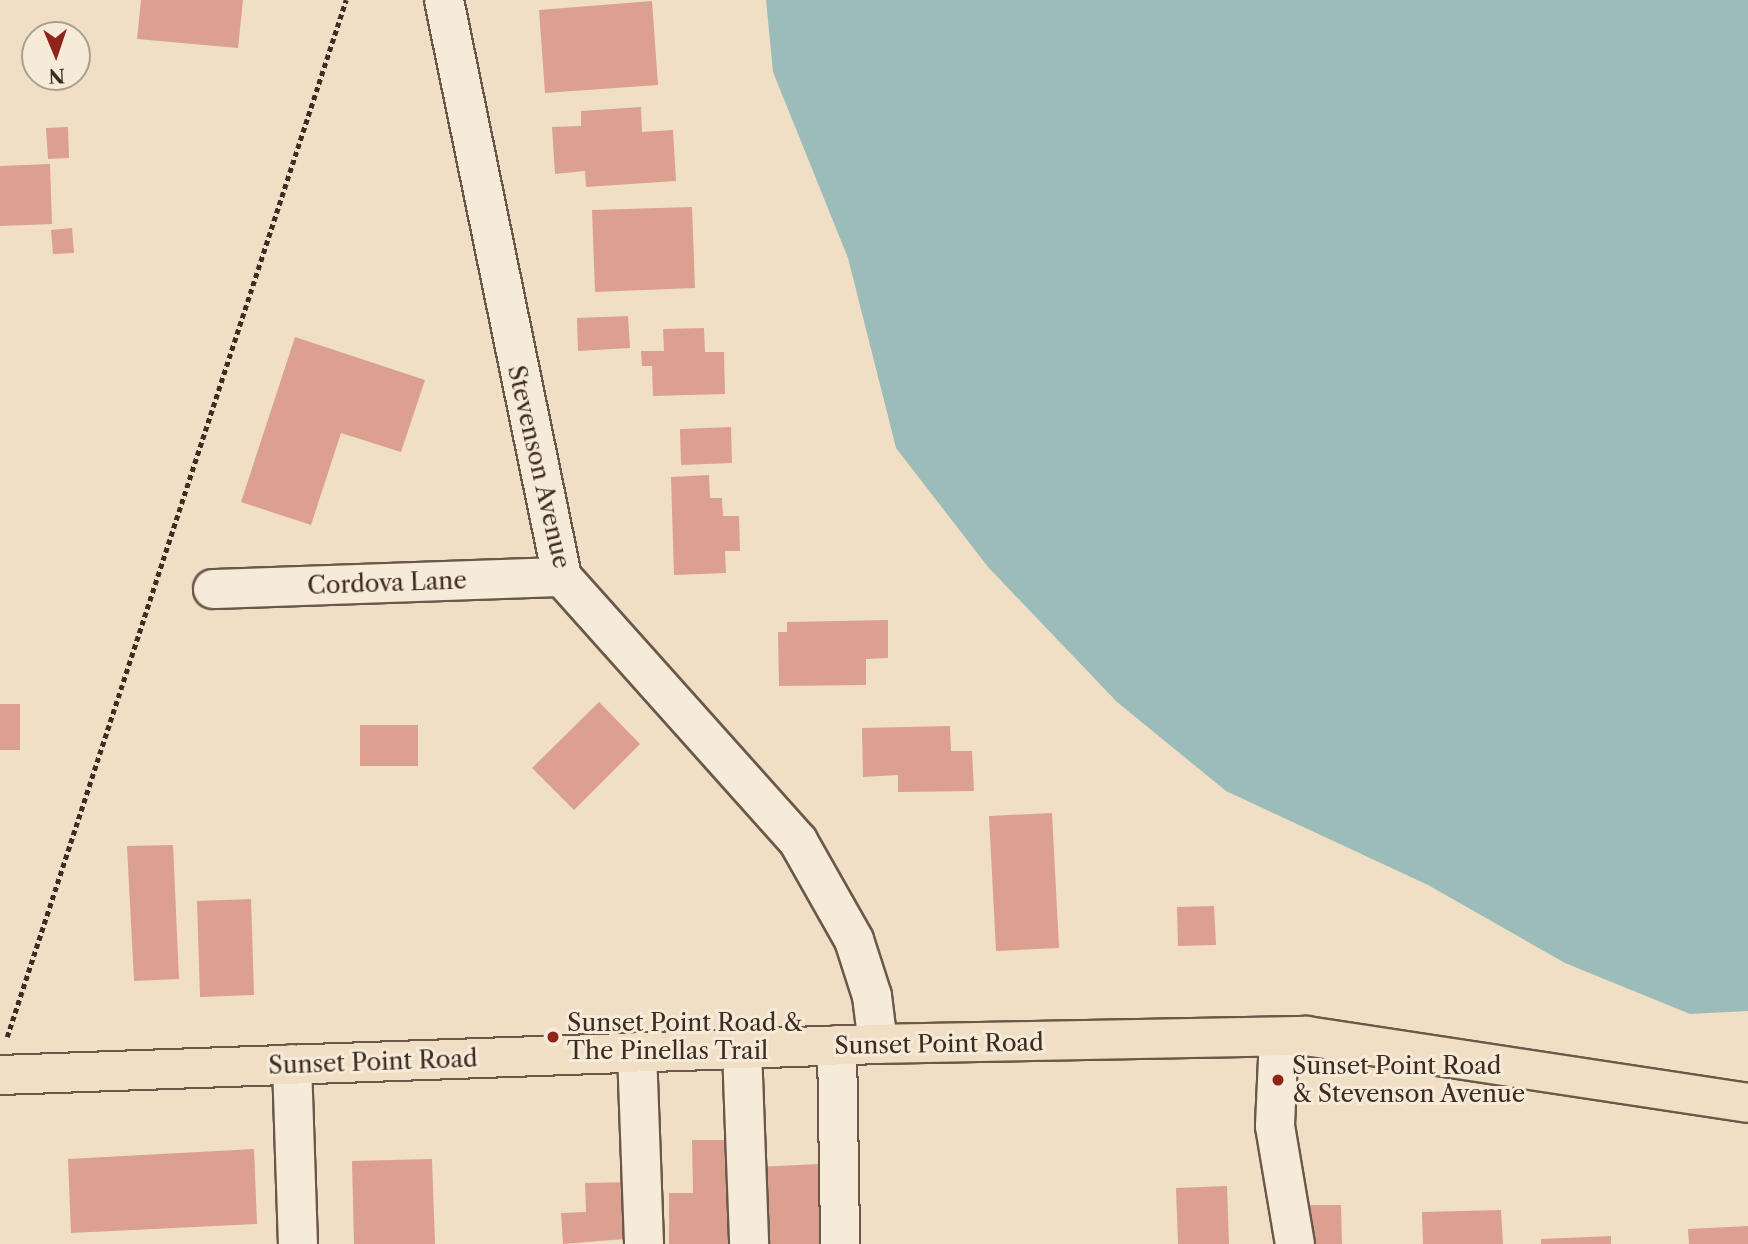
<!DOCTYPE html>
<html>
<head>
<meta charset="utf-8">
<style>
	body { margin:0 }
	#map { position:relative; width:1748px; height:1244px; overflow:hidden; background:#f1dfc5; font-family:"Libre Caslon Text",serif }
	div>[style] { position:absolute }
	.water>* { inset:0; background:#9cbcba }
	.building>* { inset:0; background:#dba090 }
	.path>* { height:4.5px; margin-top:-2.25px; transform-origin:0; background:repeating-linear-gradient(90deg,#3e2b21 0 5px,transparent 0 8.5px) }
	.roads { filter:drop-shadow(2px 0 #6b584a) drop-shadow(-2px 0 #6b584a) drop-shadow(0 2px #6b584a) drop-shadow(0 -2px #6b584a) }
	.minor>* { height:38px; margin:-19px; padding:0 19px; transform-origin:19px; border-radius:19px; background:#f6ead9 }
	.major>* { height:38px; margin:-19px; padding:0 19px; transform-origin:19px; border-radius:19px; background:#f1dfc5 }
	.dots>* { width:19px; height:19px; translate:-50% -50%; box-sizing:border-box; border:4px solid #f6ead9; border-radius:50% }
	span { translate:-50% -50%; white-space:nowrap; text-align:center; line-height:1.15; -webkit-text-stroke:6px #f6ead9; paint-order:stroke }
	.street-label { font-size:24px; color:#3e2b21 }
	.poi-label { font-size:24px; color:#3e2b21 }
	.left { translate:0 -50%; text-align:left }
	.north { position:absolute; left:21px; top:21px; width:70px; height:70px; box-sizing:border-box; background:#f6ead9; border:2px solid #ac9e8f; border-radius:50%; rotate:178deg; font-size:19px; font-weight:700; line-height:28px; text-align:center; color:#3e2b21 }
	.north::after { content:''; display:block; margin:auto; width:24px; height:32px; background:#8f2418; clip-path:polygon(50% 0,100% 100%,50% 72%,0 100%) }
</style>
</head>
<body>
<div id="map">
	<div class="water">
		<i style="clip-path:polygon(766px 0,1748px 0,1748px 1011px,1690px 1014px,1565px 963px,1428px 885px,1226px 791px,1117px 702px,988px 567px,896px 448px,848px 258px,773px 72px)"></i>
	</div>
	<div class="building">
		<i style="clip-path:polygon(141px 0,243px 0,238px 48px,137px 39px)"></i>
		<i style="clip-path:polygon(652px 1px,658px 85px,545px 93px,539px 10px)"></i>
		<i style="clip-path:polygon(641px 107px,642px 132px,673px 130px,676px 181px,586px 187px,585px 171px,555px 174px,552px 127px,581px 126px,581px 111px)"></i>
		<i style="clip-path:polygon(68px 127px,69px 158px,48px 159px,46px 128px)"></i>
		<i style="clip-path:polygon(50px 164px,52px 224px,0 226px,0 166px)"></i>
		<i style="clip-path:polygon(692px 207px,695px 288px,595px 292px,592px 210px)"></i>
		<i style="clip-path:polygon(72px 228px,74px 253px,53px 254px,51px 230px)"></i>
		<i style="clip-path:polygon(628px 316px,630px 348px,578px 351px,577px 318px)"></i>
		<i style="clip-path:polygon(704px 328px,705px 352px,724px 352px,725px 394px,653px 396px,652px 366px,642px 366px,641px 351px,664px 351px,663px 329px)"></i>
		<i style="clip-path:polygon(295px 337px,425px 380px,401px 452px,341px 433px,311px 525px,241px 502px)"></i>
		<i style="clip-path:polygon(731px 427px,732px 463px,681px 465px,680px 429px)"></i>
		<i style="clip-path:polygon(709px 475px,710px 498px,722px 498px,723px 516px,739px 516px,740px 551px,725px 551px,726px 573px,674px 575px,671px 477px)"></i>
		<i style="clip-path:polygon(888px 620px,888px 658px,866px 659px,866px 685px,779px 686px,778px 632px,787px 632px,787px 622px)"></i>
		<i style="clip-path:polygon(599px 702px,640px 744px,574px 810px,532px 768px)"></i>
		<i style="clip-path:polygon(0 704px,20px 704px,20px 750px,0 750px)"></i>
		<i style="clip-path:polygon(360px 725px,418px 725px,418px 766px,360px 766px)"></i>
		<i style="clip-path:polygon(950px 726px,951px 751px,972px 751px,974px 791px,898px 792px,898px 775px,863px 777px,862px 728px)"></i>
		<i style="clip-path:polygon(1052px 813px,1059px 948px,996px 951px,989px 816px)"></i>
		<i style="clip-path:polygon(173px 845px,179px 979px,134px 981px,127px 846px)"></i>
		<i style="clip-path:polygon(251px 899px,254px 995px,200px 997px,197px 901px)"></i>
		<i style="clip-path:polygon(1214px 906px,1216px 945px,1178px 946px,1177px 907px)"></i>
		<i style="clip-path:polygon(692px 1140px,739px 1140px,739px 1244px,669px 1244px,669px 1193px,693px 1193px)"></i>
		<i style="clip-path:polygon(254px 1149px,257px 1224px,71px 1233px,68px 1159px)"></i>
		<i style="clip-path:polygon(432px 1159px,435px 1244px,354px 1244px,352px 1161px)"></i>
		<i style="clip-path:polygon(819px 1164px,822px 1244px,760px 1244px,757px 1167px)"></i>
		<i style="clip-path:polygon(634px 1182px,637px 1238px,563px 1244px,561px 1213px,586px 1212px,585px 1183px)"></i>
		<i style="clip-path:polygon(1227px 1186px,1229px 1244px,1178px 1244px,1176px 1188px)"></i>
		<i style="clip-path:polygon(1296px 1205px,1341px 1205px,1342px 1244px,1297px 1244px)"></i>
		<i style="clip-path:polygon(1501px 1210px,1503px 1244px,1423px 1244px,1422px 1212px)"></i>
		<i style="clip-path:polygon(1748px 1226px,1748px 1244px,1689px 1244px,1688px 1229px)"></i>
		<i style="clip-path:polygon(1611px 1236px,1611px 1244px,1541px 1244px,1541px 1239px)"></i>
	</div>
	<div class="path">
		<i style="left:7px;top:1037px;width:1091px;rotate:-71.9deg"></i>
	</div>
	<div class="roads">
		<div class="minor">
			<i style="left:444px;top:0;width:589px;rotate:78.44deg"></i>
			<i style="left:562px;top:577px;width:354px;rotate:48.2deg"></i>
			<i style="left:798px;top:841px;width:114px;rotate:60.5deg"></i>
			<i style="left:854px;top:940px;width:59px;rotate:72.2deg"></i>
			<i style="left:872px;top:996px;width:48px;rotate:82.9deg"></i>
			<i style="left:213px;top:589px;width:349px;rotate:-2deg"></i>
			<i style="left:1279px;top:1037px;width:89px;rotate:92.6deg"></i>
			<i style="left:1275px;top:1126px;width:120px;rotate:80.4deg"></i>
			<i style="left:837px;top:1045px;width:199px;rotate:89.1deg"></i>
			<i style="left:742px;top:1049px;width:195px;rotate:87.9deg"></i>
			<i style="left:637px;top:1052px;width:192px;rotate:87.9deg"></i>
			<i style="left:292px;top:1064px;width:180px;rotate:88.1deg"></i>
		</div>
		<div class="major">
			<i style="left:0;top:1075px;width:879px;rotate:-2.02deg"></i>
			<i style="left:878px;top:1044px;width:428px;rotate:-1.1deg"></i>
			<i style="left:1306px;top:1036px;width:447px;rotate:8.6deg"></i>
		</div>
	</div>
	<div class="dots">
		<i style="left:553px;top:1037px;background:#8f2418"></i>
		<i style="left:1278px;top:1080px;background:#8f2418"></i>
	</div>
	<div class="street-label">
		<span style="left:539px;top:467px;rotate:77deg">Stevenson Avenue</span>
		<span style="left:387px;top:583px;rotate:-2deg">Cordova Lane</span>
		<span style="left:939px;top:1044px;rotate:-1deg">Sunset Point Road</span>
		<span style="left:373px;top:1062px;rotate:-2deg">Sunset Point Road</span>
	</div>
	<div class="poi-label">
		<span class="left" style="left:567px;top:1037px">Sunset Point Road &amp;<br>The Pinellas Trail</span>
		<span class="left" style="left:1292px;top:1080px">Sunset Point Road<br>&amp; Stevenson Avenue</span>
	</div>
	<div class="north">N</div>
</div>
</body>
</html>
